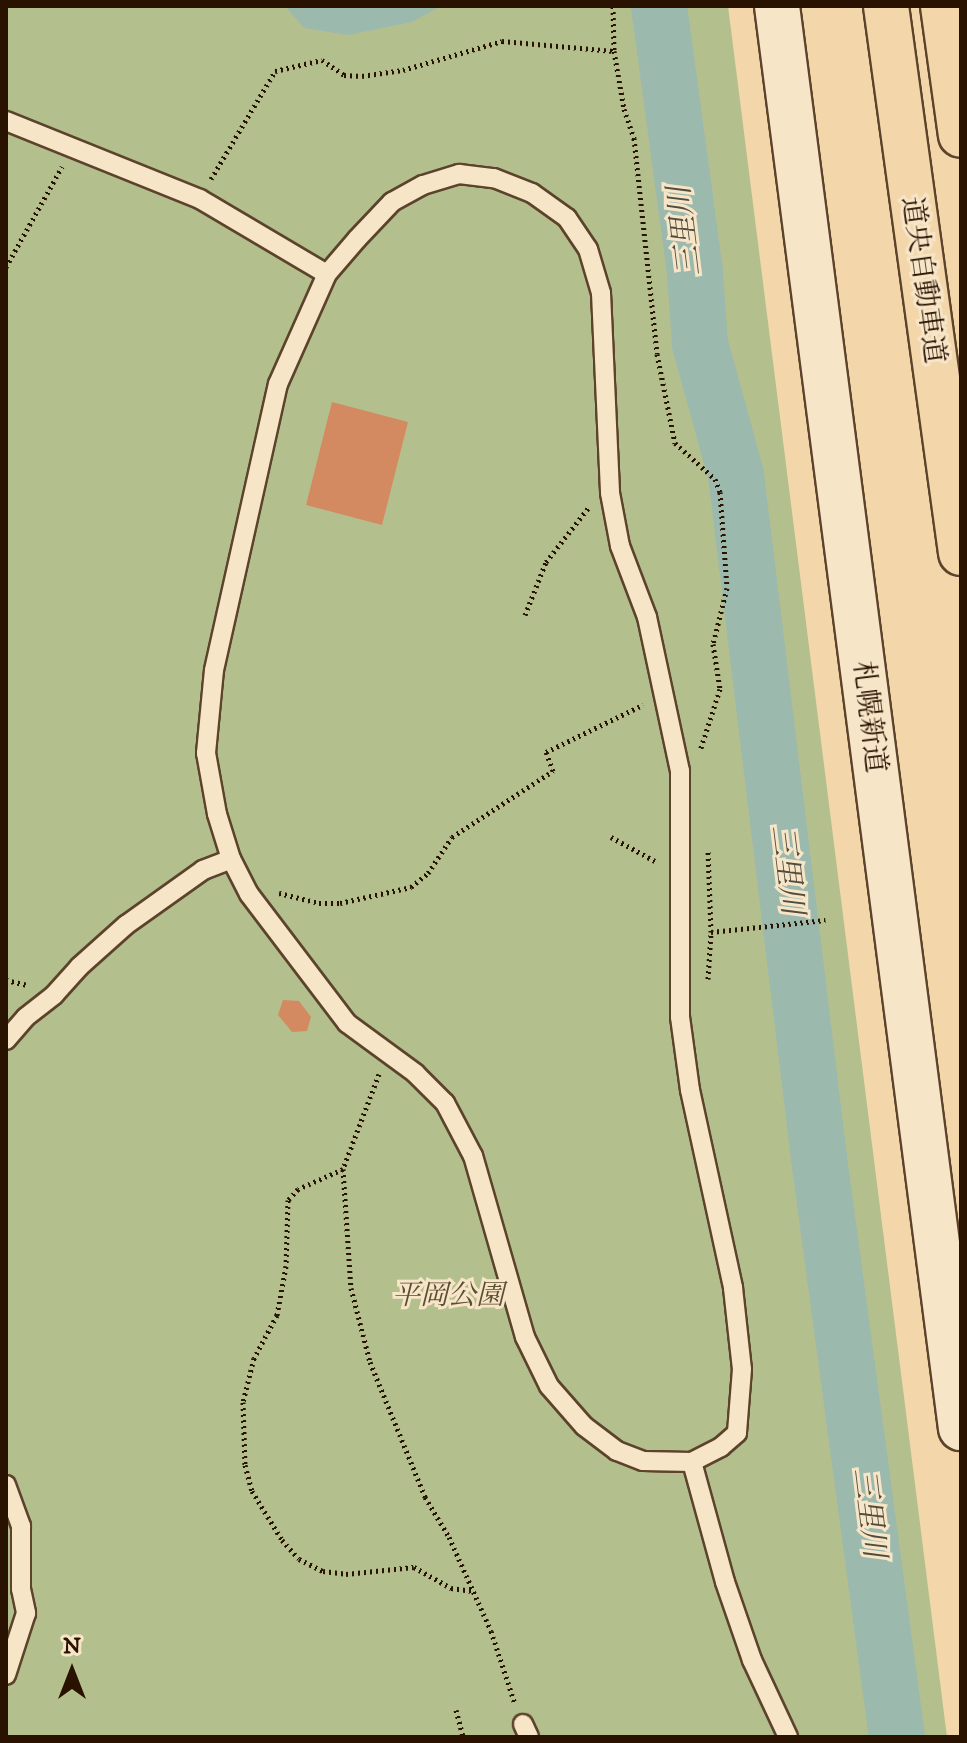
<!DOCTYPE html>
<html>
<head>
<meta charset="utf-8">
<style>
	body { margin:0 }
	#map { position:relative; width:967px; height:1743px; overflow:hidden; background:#f3d7aa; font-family:"IM FELL DW Pica","Noto Serif JP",serif }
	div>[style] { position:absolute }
	.green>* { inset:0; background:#b4bf8e }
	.water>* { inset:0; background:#9cb9ae }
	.river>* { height:56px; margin:-28px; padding:0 28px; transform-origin:28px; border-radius:28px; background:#9cb9ae }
	.building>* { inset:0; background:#d38a60 }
	.path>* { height:5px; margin-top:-2.5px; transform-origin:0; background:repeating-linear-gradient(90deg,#2a1201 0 2px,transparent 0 6px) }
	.roads { filter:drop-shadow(2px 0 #5c432b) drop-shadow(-2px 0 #5c432b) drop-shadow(0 2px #5c432b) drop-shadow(0 -2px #5c432b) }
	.lane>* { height:18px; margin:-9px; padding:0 9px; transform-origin:9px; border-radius:9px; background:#f7e5c8 }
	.secondary>* { height:44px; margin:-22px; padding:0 22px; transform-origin:22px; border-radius:22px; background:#f7e5c8 }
	.highway>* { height:44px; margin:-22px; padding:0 22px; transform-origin:22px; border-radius:22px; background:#f3d7aa }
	span { translate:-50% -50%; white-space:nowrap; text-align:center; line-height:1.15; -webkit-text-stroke:6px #f7e5c8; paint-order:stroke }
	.street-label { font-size:28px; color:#2a1201 }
	.park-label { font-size:28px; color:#5a4f32; font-style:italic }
	.water-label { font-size:30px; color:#524c3e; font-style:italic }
	.frame { position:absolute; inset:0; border:8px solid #2a1201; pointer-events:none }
	.north { position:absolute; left:32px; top:1631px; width:80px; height:80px; -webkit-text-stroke:6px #f7e5c8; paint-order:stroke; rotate:0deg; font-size:22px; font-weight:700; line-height:32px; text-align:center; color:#2a1201 }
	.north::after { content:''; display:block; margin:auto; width:28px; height:36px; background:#2a1201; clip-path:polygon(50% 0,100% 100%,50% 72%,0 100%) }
</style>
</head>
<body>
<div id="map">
	<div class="green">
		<i style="clip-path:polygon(6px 6px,728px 6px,947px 1737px,6px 1737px)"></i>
	</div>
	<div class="water">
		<i style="clip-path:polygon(285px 6px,441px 6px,412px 22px,348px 35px,304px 28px)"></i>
	</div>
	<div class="river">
		<i style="left:659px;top:6px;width:270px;rotate:82.3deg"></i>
		<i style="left:695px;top:274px;width:70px;rotate:85.9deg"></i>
		<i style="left:700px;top:344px;width:136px;rotate:74.6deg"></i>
		<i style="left:736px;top:475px;width:688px;rotate:83.07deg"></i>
		<i style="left:819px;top:1158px;width:584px;rotate:82.33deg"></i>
	</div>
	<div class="building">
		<i style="clip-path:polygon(332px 402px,408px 422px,382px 525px,306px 505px)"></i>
		<i style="clip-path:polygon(283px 1000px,299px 1001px,311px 1017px,307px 1031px,292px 1032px,278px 1015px)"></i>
	</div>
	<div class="path">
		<i style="left:613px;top:6px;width:45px;rotate:88.7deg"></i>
		<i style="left:614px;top:51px;width:59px;rotate:80.2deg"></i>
		<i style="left:624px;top:109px;width:31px;rotate:71deg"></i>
		<i style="left:634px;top:138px;width:217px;rotate:83.9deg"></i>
		<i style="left:657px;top:354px;width:91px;rotate:78.6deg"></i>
		<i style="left:675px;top:443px;width:54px;rotate:42deg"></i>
		<i style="left:715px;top:479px;width:14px;rotate:69deg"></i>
		<i style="left:720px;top:492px;width:96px;rotate:85.8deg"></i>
		<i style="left:727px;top:588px;width:58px;rotate:104deg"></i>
		<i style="left:713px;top:644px;width:46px;rotate:81.2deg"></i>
		<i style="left:720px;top:689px;width:65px;rotate:107.9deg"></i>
		<i style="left:211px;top:179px;width:126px;rotate:-59.3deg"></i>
		<i style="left:275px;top:71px;width:48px;rotate:-13.2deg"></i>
		<i style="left:322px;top:60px;width:27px;rotate:34deg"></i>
		<i style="left:344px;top:75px;width:18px;rotate:3deg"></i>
		<i style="left:362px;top:76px;width:41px;rotate:-8.3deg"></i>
		<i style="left:403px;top:70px;width:103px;rotate:-16.3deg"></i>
		<i style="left:502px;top:41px;width:112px;rotate:5.1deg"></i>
		<i style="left:6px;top:267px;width:115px;rotate:-60.8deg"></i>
		<i style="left:525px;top:615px;width:57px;rotate:-68.4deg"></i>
		<i style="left:546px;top:562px;width:70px;rotate:-52deg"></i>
		<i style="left:611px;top:837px;width:50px;rotate:28.6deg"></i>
		<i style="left:279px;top:893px;width:41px;rotate:14deg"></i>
		<i style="left:319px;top:903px;width:21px"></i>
		<i style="left:340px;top:903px;width:73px;rotate:-12.7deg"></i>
		<i style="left:411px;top:887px;width:22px;rotate:-39deg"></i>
		<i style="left:428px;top:873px;width:43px;rotate:-56.3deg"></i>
		<i style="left:452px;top:837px;width:121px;rotate:-33.2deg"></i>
		<i style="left:553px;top:771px;width:20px;rotate:-110deg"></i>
		<i style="left:546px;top:752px;width:108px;rotate:-25.9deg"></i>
		<i style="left:711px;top:932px;width:115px;rotate:-6deg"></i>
		<i style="left:708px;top:979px;width:47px;rotate:-86.3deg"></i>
		<i style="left:711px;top:932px;width:82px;rotate:-92.1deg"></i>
		<i style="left:6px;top:980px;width:22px;rotate:13deg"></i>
		<i style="left:379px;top:1074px;width:102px;rotate:110.8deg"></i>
		<i style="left:343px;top:1169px;width:119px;rotate:86.2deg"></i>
		<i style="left:351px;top:1288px;width:76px;rotate:75.6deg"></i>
		<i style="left:370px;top:1362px;width:146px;rotate:67.8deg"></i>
		<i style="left:425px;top:1497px;width:47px;rotate:59deg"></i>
		<i style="left:449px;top:1537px;width:103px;rotate:65.9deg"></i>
		<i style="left:491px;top:1631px;width:77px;rotate:71.8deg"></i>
		<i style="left:343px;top:1169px;width:49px;rotate:156deg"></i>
		<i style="left:298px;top:1189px;width:15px;rotate:132deg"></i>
		<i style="left:288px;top:1200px;width:66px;rotate:91.7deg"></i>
		<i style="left:286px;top:1266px;width:50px;rotate:100.4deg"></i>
		<i style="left:277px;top:1315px;width:49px;rotate:118.1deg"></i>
		<i style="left:254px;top:1358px;width:45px;rotate:104deg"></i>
		<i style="left:243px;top:1402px;width:63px;rotate:88.2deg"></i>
		<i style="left:245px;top:1465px;width:27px;rotate:75deg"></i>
		<i style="left:252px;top:1491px;width:57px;rotate:58.5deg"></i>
		<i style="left:282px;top:1540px;width:25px;rotate:48deg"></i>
		<i style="left:299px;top:1559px;width:27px;rotate:27deg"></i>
		<i style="left:323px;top:1571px;width:23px;rotate:7deg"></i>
		<i style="left:346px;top:1574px;width:68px;rotate:-5.9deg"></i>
		<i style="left:414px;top:1567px;width:43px;rotate:29.6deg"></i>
		<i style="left:451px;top:1588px;width:22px;rotate:8deg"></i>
		<i style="left:456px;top:1710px;width:28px;rotate:75deg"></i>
	</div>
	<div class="roads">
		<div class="lane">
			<i style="left:6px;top:121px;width:209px;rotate:21.9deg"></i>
			<i style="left:200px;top:199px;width:147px;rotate:30.6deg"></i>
			<i style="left:459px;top:174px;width:35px;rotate:7deg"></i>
			<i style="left:494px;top:178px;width:41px;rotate:21.5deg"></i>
			<i style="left:532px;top:193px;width:43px;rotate:35.5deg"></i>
			<i style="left:567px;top:218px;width:37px;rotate:56deg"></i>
			<i style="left:588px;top:249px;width:46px;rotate:73.5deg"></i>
			<i style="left:601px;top:293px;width:200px;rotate:87.4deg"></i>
			<i style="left:610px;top:493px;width:54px;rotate:79.3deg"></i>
			<i style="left:620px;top:546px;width:76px;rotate:69.2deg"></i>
			<i style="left:647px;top:617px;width:157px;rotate:77.9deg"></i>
			<i style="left:680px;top:771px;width:246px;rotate:90deg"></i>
			<i style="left:680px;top:1017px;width:74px;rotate:82.2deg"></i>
			<i style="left:690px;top:1090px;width:203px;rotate:77.7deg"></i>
			<i style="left:733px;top:1288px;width:81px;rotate:83.7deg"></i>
			<i style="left:742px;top:1369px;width:64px;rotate:94.5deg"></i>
			<i style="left:737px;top:1433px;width:21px;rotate:139deg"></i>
			<i style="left:721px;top:1447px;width:33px;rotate:153deg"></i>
			<i style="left:692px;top:1462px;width:49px;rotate:-178.8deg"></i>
			<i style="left:643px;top:1461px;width:28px;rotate:-159deg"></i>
			<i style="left:617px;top:1451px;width:41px;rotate:-142.9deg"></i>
			<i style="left:584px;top:1426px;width:53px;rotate:-131.2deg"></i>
			<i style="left:549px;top:1386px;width:55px;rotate:-116.1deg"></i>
			<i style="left:525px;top:1337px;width:188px;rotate:-106deg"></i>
			<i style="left:473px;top:1156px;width:60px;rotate:-117.8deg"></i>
			<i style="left:445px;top:1103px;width:42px;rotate:-135deg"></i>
			<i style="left:415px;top:1073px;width:84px;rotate:-143.7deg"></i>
			<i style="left:347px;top:1023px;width:162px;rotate:-127.2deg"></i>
			<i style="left:249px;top:894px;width:39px;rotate:-117deg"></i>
			<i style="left:231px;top:859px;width:47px;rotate:-107.3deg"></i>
			<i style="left:217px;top:814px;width:62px;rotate:-100.2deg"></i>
			<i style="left:206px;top:753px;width:83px;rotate:-84.5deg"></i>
			<i style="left:214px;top:670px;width:293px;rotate:-77.4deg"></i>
			<i style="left:278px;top:384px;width:120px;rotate:-66deg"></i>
			<i style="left:327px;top:274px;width:46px;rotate:-49.4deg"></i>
			<i style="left:357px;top:239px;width:51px;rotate:-46.6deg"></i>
			<i style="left:392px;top:202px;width:35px;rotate:-29deg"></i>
			<i style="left:423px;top:185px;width:38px;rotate:-17deg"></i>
			<i style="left:6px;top:1040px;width:30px;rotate:-49deg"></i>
			<i style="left:26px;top:1017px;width:36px;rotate:-38deg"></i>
			<i style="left:54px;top:995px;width:38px;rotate:-48deg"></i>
			<i style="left:79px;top:967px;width:63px;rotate:-41.8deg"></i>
			<i style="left:126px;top:925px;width:95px;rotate:-35.5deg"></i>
			<i style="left:203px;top:870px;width:30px;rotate:-21deg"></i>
			<i style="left:692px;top:1462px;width:124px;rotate:74.6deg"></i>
			<i style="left:725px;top:1582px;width:83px;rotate:70.9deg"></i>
			<i style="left:752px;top:1660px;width:85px;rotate:64.9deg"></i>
			<i style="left:6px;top:1485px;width:44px;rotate:69.9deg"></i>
			<i style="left:21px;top:1526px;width:63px;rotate:90deg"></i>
			<i style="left:21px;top:1589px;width:25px;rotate:78deg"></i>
			<i style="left:26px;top:1613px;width:65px;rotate:107.9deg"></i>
			<i style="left:523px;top:1724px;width:14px;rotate:65deg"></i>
		</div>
		<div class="secondary">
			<i style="left:777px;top:6px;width:1434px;rotate:82.63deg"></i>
		</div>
		<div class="highway">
			<i style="left:886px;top:6px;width:552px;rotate:82.19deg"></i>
			<i style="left:943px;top:6px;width:130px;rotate:82.1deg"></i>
		</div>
	</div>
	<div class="street-label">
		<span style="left:923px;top:280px;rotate:82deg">道央自動車道</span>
		<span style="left:869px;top:717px;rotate:83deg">札幌新道</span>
	</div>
	<div class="park-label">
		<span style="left:448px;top:1296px">平岡公園</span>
	</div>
	<div class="water-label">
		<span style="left:686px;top:231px;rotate:-97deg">三里川</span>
		<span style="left:786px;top:870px;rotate:83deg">三里川</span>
		<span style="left:868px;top:1513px;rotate:83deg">三里川</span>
	</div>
	<div class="frame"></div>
	<div class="north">N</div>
</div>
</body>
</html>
